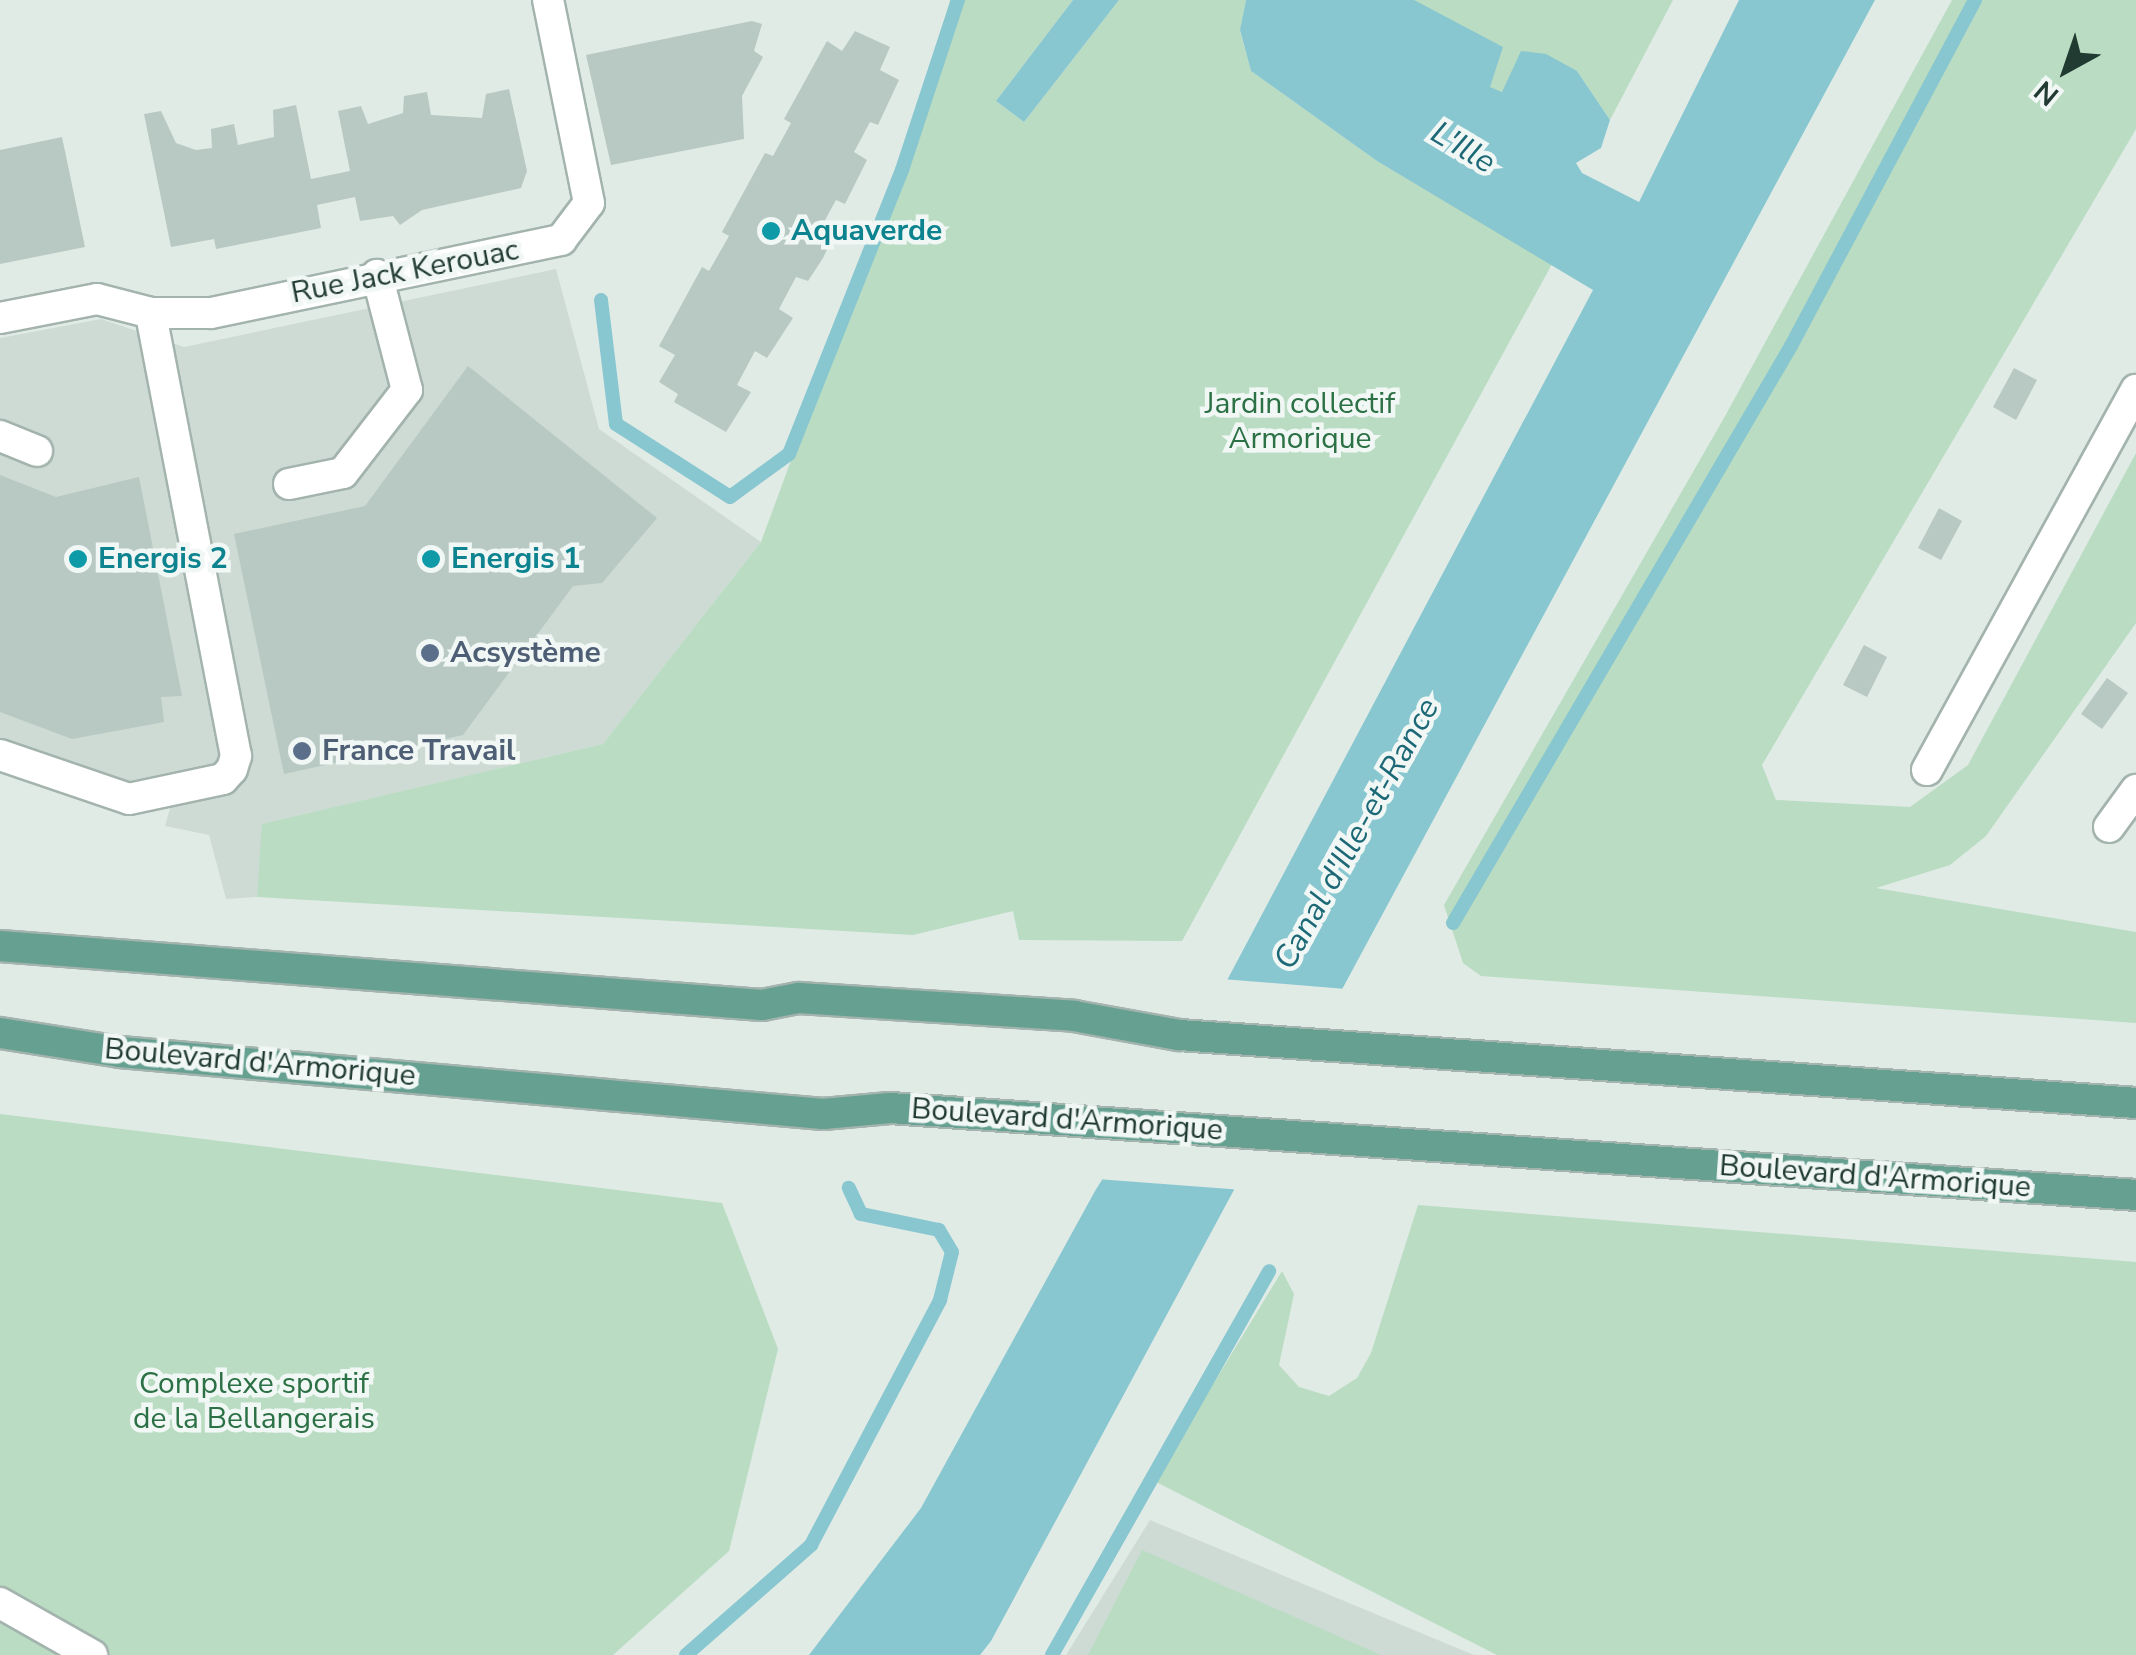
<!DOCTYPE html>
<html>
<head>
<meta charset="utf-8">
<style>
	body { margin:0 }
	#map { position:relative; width:2136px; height:1655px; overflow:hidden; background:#e0ebe6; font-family:"Nunito Sans",sans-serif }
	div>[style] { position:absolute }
	.built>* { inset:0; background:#cedbd5 }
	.green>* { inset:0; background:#b9dcc2 }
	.water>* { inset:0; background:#88c6d0 }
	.pier>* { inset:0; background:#e0ebe6 }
	.stream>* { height:14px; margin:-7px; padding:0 7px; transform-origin:7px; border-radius:7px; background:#88c6d0 }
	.building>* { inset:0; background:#b8c8c2 }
	.roads { filter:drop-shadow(2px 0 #a3b3ad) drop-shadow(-2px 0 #a3b3ad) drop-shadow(0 2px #a3b3ad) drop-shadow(0 -2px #a3b3ad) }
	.minor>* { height:30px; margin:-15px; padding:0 15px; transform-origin:15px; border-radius:15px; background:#fff }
	.major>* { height:30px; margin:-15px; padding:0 15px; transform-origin:15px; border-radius:15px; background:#65a090 }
	.dots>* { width:28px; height:28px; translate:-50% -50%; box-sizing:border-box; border:5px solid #f0f7f4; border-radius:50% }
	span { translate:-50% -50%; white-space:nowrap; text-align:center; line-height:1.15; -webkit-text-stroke:9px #f0f7f4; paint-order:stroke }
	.culture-label { font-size:30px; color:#0d838f; font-weight:700 }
	.left { translate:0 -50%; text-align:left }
	.street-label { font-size:30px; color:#213b33 }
	.park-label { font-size:30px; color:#2c7145 }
	.service-label { font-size:30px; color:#4e5e75; font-weight:700 }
	.water-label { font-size:32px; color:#1c6876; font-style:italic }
	.north { position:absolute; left:2016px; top:20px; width:100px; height:100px; -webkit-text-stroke:8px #f0f7f4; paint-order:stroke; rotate:220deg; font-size:28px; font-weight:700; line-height:40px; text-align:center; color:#213b33 }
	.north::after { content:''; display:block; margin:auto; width:35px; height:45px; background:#213b33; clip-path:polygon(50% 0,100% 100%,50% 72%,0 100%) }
</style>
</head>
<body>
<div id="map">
	<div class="built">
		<i style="clip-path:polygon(556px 269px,599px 429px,761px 542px,603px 744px,263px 824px,257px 897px,226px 899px,209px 835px,165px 826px,171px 805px,0 770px,0 338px,101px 319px,184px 347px)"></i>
		<i style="clip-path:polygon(1150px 1520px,1474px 1655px,1066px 1655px)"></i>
	</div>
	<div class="green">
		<i style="clip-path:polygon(950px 0,1073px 0,996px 101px,1024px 122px,1119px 0,1246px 0,1240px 31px,1251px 71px,1377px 161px,1552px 264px,1182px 941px,1019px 940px,1013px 911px,913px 935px,257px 897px,262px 824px,603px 744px,761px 542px,940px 56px)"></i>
		<i style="clip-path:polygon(1414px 0,1673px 0,1610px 120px,1577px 71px,1503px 92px,1490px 88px)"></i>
		<i style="clip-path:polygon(1952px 0,2136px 0,2136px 129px,1762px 765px,1776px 800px,1910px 807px,1968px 765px,2136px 453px,2136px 623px,1986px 836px,1950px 865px,1876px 888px,2136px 932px,2136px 1023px,1481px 976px,1463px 963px,1444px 905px,1724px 418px)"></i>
		<i style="clip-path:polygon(0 1114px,722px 1203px,778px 1349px,729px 1551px,613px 1655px,0 1655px)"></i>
		<i style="clip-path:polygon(1418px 1205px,2136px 1262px,2136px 1655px,1497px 1655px,1154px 1481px,1282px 1271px,1294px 1294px,1279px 1365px,1299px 1387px,1329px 1396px,1357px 1378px,1371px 1353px)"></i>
		<i style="clip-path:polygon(1142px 1550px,1381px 1655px,1088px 1655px)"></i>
	</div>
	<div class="water">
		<i style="clip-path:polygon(1073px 0,1119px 0,1024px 122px,996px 101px)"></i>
		<i style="clip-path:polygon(1246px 0,1414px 0,1503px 47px,1490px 87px,1502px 92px,1521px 51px,1546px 54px,1577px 71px,1610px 120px,1601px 148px,1576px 163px,1582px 173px,1639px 202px,1739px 0,1875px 0,991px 1641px,980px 1655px,809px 1655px,921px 1508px,1095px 1191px,1224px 986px,1593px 290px,1377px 161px,1251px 71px,1240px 30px)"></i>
	</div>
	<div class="pier">
		<i style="clip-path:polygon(1222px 979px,1346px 989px,1243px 1190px,1097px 1179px)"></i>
	</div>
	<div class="stream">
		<i style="left:601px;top:300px;width:125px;rotate:83.1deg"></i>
		<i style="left:616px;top:424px;width:135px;rotate:32.6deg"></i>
		<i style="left:730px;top:497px;width:73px;rotate:-36.1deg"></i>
		<i style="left:789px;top:454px;width:306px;rotate:-68.3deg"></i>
		<i style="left:902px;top:170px;width:179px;rotate:-71.8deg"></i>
		<i style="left:1453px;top:923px;width:669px;rotate:-59.64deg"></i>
		<i style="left:1791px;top:346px;width:392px;rotate:-62deg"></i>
		<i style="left:686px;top:1655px;width:167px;rotate:-41.3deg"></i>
		<i style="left:811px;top:1545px;width:277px;rotate:-62.2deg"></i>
		<i style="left:940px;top:1300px;width:49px;rotate:-76deg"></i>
		<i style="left:952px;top:1252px;width:26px;rotate:-121deg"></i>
		<i style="left:939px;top:1230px;width:80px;rotate:-168.4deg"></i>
		<i style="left:861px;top:1214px;width:29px;rotate:-115deg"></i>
		<i style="left:1052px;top:1655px;width:441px;rotate:-60.5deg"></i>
	</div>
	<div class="building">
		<i style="clip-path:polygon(752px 21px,762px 24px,754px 51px,763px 57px,742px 96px,744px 139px,611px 165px,586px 55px)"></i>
		<i style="clip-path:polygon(855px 31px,890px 47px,880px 70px,899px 80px,878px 125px,870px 122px,854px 152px,867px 160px,845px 204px,836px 200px,819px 231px,832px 239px,823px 258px,808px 281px,796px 277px,779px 309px,793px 318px,767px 358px,755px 351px,737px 385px,751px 392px,726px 432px,674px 402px,678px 394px,659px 382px,675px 355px,659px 346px,702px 267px,709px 271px,729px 236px,722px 232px,765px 153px,773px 156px,791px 123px,784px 119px,827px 41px,842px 51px)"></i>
		<i style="clip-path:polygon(509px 89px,527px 171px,521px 188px,422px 210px,400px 225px,393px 216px,360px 221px,355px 197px,317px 205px,321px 228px,216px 249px,214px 239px,171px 247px,144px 114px,161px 111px,176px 143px,196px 150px,212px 148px,211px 129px,234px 124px,238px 145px,274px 137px,273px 110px,296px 105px,311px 179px,350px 171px,338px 111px,361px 106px,368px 124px,403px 113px,404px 96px,427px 92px,431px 115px,482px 118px,486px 94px)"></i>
		<i style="clip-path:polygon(62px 137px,85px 247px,0 264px,0 150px)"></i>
		<i style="clip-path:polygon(468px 366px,657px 518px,602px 583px,573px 586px,463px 735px,284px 774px,234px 534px,365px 506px)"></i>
		<i style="clip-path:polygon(2014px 368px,2037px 380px,2016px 420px,1993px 407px)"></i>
		<i style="clip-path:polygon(0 475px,56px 497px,139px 477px,182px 696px,161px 697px,164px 722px,72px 739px,0 712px)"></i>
		<i style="clip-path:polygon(1939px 508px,1962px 521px,1941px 560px,1918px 548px)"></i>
		<i style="clip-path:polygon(1864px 645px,1887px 657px,1867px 697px,1843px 685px)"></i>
		<i style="clip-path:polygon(2107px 678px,2128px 693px,2102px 729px,2081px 714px)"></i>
	</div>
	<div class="roads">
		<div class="minor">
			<i style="left:0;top:318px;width:99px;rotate:-11.1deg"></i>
			<i style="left:97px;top:299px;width:56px;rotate:14.5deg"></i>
			<i style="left:151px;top:313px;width:60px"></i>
			<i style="left:211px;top:313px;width:358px;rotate:-11.8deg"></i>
			<i style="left:561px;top:240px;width:46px;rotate:-52.9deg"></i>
			<i style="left:589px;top:203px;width:207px;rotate:-101.4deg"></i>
			<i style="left:0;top:436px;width:40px;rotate:22deg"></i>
			<i style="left:289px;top:484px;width:55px;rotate:-11.5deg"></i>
			<i style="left:343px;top:473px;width:105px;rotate:-52.4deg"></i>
			<i style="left:407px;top:390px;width:119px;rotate:-104.6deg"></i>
			<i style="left:0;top:755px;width:136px;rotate:18.8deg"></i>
			<i style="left:129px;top:799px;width:96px;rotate:-12deg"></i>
			<i style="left:223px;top:779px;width:13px;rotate:-48deg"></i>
			<i style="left:232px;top:769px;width:14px;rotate:-73deg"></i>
			<i style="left:236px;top:756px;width:451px;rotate:-100.9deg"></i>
			<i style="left:1927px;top:770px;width:434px;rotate:-61.2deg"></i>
			<i style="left:2109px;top:827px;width:46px;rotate:-53.9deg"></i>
			<i style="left:0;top:1603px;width:106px;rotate:29.5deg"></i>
		</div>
		<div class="major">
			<i style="left:0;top:946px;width:764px;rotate:4.43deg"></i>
			<i style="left:762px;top:1005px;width:38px;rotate:-11deg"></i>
			<i style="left:799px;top:998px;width:276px;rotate:3.7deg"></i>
			<i style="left:1074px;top:1016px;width:107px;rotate:10.3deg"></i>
			<i style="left:1179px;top:1035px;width:959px;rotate:4.06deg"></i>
			<i style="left:0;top:1033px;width:121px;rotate:9deg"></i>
			<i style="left:120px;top:1052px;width:706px;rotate:5.04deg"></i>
			<i style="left:823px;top:1114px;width:67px;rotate:-5.1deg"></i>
			<i style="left:890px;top:1108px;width:1249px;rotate:3.99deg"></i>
		</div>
	</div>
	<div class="dots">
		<i style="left:771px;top:231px;background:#0f9aa8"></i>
		<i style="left:78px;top:559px;background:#0f9aa8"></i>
		<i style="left:431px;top:559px;background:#0f9aa8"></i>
		<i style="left:430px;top:653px;background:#5c6f8a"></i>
		<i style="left:302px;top:751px;background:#5c6f8a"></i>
	</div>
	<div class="culture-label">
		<span class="left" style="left:791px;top:231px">Aquaverde</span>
		<span class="left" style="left:98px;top:559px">Energis 2</span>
		<span class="left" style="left:451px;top:559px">Energis 1</span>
	</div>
	<div class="street-label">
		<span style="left:405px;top:272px;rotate:-11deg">Rue Jack Kerouac</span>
		<span style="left:260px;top:1063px;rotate:5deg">Boulevard d'Armorique</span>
		<span style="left:1067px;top:1120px;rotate:4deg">Boulevard d'Armorique</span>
		<span style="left:1875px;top:1177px;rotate:4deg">Boulevard d'Armorique</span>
	</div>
	<div class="park-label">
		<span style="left:1300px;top:421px">Jardin collectif<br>Armorique</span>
		<span style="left:254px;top:1401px">Complexe sportif<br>de la Bellangerais</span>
	</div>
	<div class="service-label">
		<span class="left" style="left:450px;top:653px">Acsystème</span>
		<span class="left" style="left:322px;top:751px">France Travail</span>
	</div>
	<div class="water-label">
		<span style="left:1463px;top:148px;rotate:31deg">L'Ille</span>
		<span style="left:1357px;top:834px;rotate:-61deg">Canal d'Ille-et-Rance</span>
	</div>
	<div class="north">N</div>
</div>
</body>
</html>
